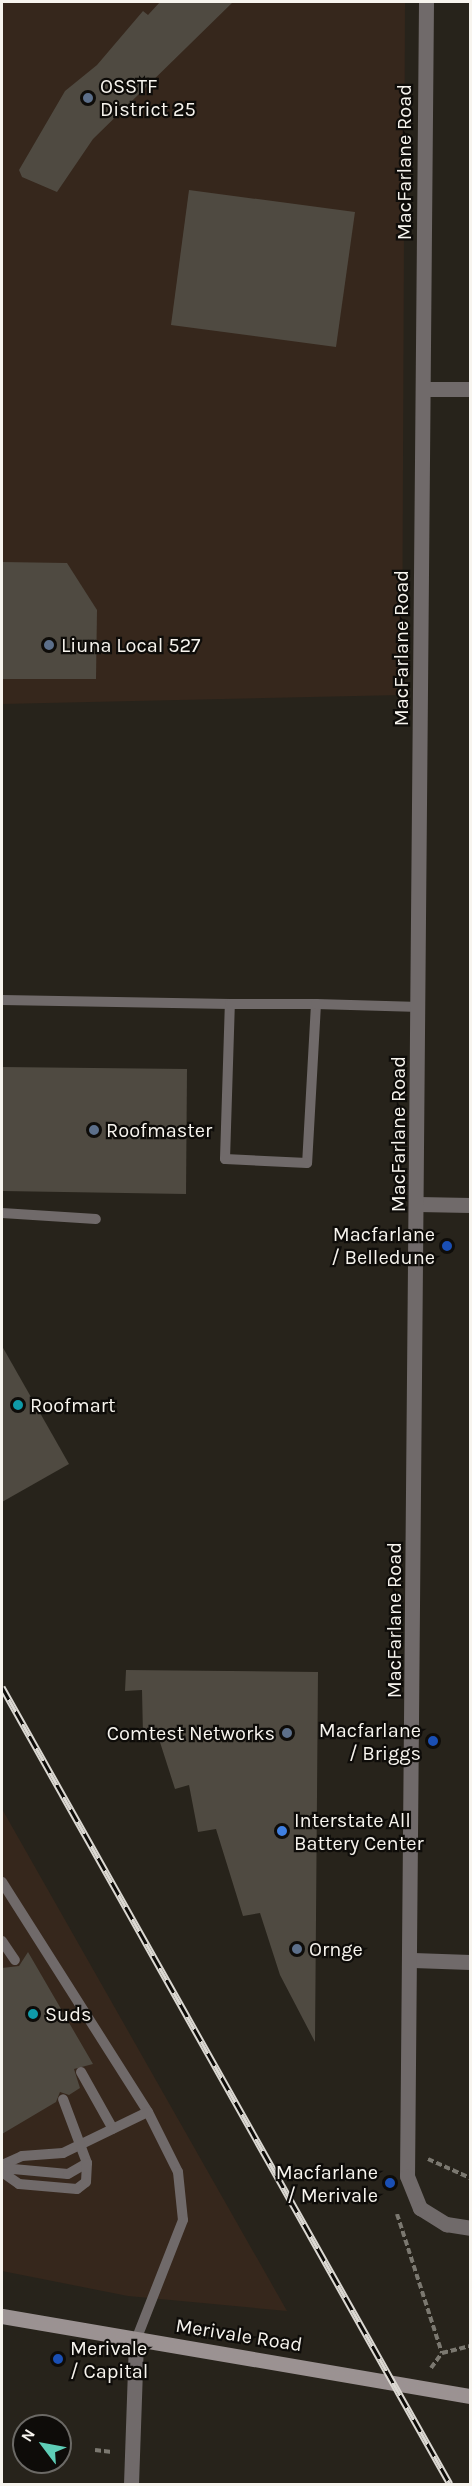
<!DOCTYPE html>
<html>
<head>
<meta charset="utf-8">
<style>
	body { margin:0 }
	#map { position:relative; width:472px; height:2486px; overflow:hidden; background:#27231b; font-family:Karla,sans-serif }
	div>[style] { position:absolute }
	.commercial>* { inset:0; background:#36271c }
	.building>* { inset:0; background:#4f4a41 }
	.path>* { height:4px; margin-top:-2px; transform-origin:0; background:repeating-linear-gradient(90deg,#7b7870 0 6px,transparent 0 9px) }
	.service>* { height:10px; margin:-5px; padding:0 5px; transform-origin:5px; border-radius:5px; background:#706a6a }
	.minor>* { height:15px; margin:-7.5px; padding:0 7.5px; transform-origin:7.5px; border-radius:7.5px; background:#706a6a }
	.tertiary>* { height:15px; margin:-7.5px; padding:0 7.5px; transform-origin:7.5px; border-radius:7.5px; background:#706a6a }
	.secondary>* { height:15px; margin:-7.5px; padding:0 7.5px; transform-origin:7.5px; border-radius:7.5px; background:#9b9292 }
	.rail>* { height:7px; margin-top:-3.5px; transform-origin:0; background:repeating-linear-gradient(90deg,#0e0c09 0 14px,#dbd8d2 0 28px); box-sizing:border-box; border-block:2px solid #dbd8d2 }
	.dots>* { width:16px; height:16px; translate:-50% -50%; box-sizing:border-box; border:3px solid #0e0c09; border-radius:50% }
	span { translate:-50% -50%; white-space:nowrap; text-align:center; line-height:1.15; -webkit-text-stroke:4.5px #0e0c09; paint-order:stroke }
	.poi-label { font-size:20px; color:#f7f4ee }
	.left { translate:0 -50%; text-align:left }
	.right { translate:-100% -50%; text-align:right }
	.street-label { font-size:20px; color:#f7f4ee }
	.frame { position:absolute; inset:0; border:3px solid #f7f4ee; pointer-events:none }
	.north { position:absolute; left:12px; top:2414px; width:60px; height:60px; box-sizing:border-box; background:#0e0c09; border:2px solid #6b6965; border-radius:50%; rotate:302deg; font-size:16px; font-weight:700; line-height:24px; text-align:center; color:#f7f4ee }
	.north::after { content:''; display:block; margin:auto; width:21px; height:27px; background:#5eceb7; clip-path:polygon(50% 0,100% 100%,50% 72%,0 100%) }
</style>
</head>
<body>
<div id="map">
	<div class="commercial">
		<i style="clip-path:polygon(2px 2px,405px 2px,402px 695px,2px 704px)"></i>
		<i style="clip-path:polygon(2px 1809px,287px 2311px,128px 2296px,2px 2271px)"></i>
	</div>
	<div class="building">
		<i style="clip-path:polygon(160px 2px,233px 2px,93px 139px,57px 192px,22px 177px,19px 170px,65px 91px,97px 65px,143px 11px,148px 15px)"></i>
		<i style="clip-path:polygon(189px 190px,355px 212px,336px 347px,171px 325px)"></i>
		<i style="clip-path:polygon(2px 562px,67px 563px,97px 610px,96px 679px,2px 679px)"></i>
		<i style="clip-path:polygon(2px 1067px,187px 1069px,186px 1194px,2px 1191px)"></i>
		<i style="clip-path:polygon(2px 1346px,69px 1464px,2px 1502px)"></i>
		<i style="clip-path:polygon(126px 1670px,318px 1672px,315px 2042px,280px 1975px,260px 1913px,243px 1916px,216px 1829px,198px 1832px,189px 1785px,175px 1789px,158px 1736px,143px 1736px,142px 1690px,125px 1691px)"></i>
		<i style="clip-path:polygon(28px 1952px,93px 2064px,74px 2069px,80px 2088px,69px 2095px,60px 2092px,56px 2102px,2px 2134px,2px 1968px,19px 1966px)"></i>
	</div>
	<div class="path">
		<i style="left:428px;top:2159px;width:46px;rotate:24.3deg"></i>
		<i style="left:397px;top:2214px;width:146px;rotate:72.1deg"></i>
		<i style="left:431px;top:2368px;width:19px;rotate:-54deg"></i>
		<i style="left:442px;top:2353px;width:29px;rotate:-14deg"></i>
		<i style="left:95px;top:2450px;width:17px;rotate:7deg"></i>
	</div>
	<div class="service">
		<i style="left:2px;top:1000px;width:228px;rotate:1deg"></i>
		<i style="left:316px;top:1004px;width:159px;rotate:93.2deg"></i>
		<i style="left:307px;top:1163px;width:82px;rotate:-177.2deg"></i>
		<i style="left:225px;top:1159px;width:155px;rotate:-88.2deg"></i>
		<i style="left:230px;top:1004px;width:86px"></i>
		<i style="left:316px;top:1004px;width:104px;rotate:1.7deg"></i>
		<i style="left:2px;top:1213px;width:94px;rotate:3.7deg"></i>
		<i style="left:2px;top:1882px;width:272px;rotate:57.6deg"></i>
		<i style="left:148px;top:2112px;width:67px;rotate:63.4deg"></i>
		<i style="left:178px;top:2172px;width:48px;rotate:84.1deg"></i>
		<i style="left:183px;top:2220px;width:129px;rotate:111.4deg"></i>
		<i style="left:2px;top:1941px;width:23px;rotate:56deg"></i>
		<i style="left:81px;top:2072px;width:65px;rotate:60.7deg"></i>
		<i style="left:2px;top:2165px;width:22px;rotate:-24deg"></i>
		<i style="left:22px;top:2156px;width:41px;rotate:-4.2deg"></i>
		<i style="left:63px;top:2153px;width:94px;rotate:-25.8deg"></i>
		<i style="left:2px;top:2168px;width:66px;rotate:5.2deg"></i>
		<i style="left:68px;top:2174px;width:22px;rotate:-30deg"></i>
		<i style="left:87px;top:2163px;width:68px;rotate:-110.6deg"></i>
		<i style="left:2px;top:2172px;width:21px;rotate:35deg"></i>
		<i style="left:19px;top:2184px;width:58px;rotate:4.9deg"></i>
		<i style="left:77px;top:2189px;width:11px;rotate:-38deg"></i>
		<i style="left:86px;top:2182px;width:19px;rotate:-87deg"></i>
	</div>
	<div class="minor">
		<i style="left:424px;top:389px;width:46px"></i>
		<i style="left:418px;top:1204px;width:52px;rotate:1.1deg"></i>
		<i style="left:413px;top:1960px;width:57px;rotate:2deg"></i>
	</div>
	<div class="tertiary">
		<i style="left:426px;top:2px;width:2174px;rotate:90.5deg"></i>
		<i style="left:407px;top:2176px;width:35px;rotate:68deg"></i>
		<i style="left:420px;top:2208px;width:31px;rotate:32deg"></i>
		<i style="left:446px;top:2224px;width:24px;rotate:9deg"></i>
		<i style="left:131px;top:2484px;width:144px;rotate:-88deg"></i>
	</div>
	<div class="secondary">
		<i style="left:2px;top:2316px;width:475px;rotate:9.7deg"></i>
	</div>
	<div class="rail">
		<i style="left:2px;top:1687px;width:914px;rotate:60.66deg"></i>
	</div>
	<div class="dots">
		<i style="left:88px;top:98px;background:#5c6f8a"></i>
		<i style="left:49px;top:645px;background:#5c6f8a"></i>
		<i style="left:94px;top:1130px;background:#5c6f8a"></i>
		<i style="left:447px;top:1246px;background:#1a4fb4"></i>
		<i style="left:18px;top:1405px;background:#0f9aa8"></i>
		<i style="left:287px;top:1733px;background:#5c6f8a"></i>
		<i style="left:433px;top:1741px;background:#1a4fb4"></i>
		<i style="left:282px;top:1831px;background:#3f7fe0"></i>
		<i style="left:297px;top:1949px;background:#5c6f8a"></i>
		<i style="left:33px;top:2014px;background:#0f9aa8"></i>
		<i style="left:390px;top:2183px;background:#1a4fb4"></i>
		<i style="left:58px;top:2359px;background:#1a4fb4"></i>
	</div>
	<div class="poi-label">
		<span class="left" style="left:100px;top:98px">OSSTF<br>District 25</span>
		<span class="left" style="left:61px;top:645px">Liuna Local 527</span>
		<span class="left" style="left:106px;top:1130px">Roofmaster</span>
		<span class="right" style="left:435px;top:1246px">Macfarlane<br>/ Belledune</span>
		<span class="left" style="left:30px;top:1405px">Roofmart</span>
		<span class="right" style="left:421px;top:1742px">Macfarlane<br>/ Briggs</span>
		<span class="right" style="left:275px;top:1733px">Comtest Networks</span>
		<span class="left" style="left:294px;top:1832px">Interstate All<br>Battery Center</span>
		<span class="left" style="left:309px;top:1949px">Ornge</span>
		<span class="left" style="left:45px;top:2014px">Suds</span>
		<span class="right" style="left:378px;top:2184px">Macfarlane<br>/ Merivale</span>
		<span class="left" style="left:70px;top:2360px">Merivale<br>/ Capital</span>
	</div>
	<div class="street-label">
		<span style="left:404px;top:162px;rotate:-90deg">MacFarlane Road</span>
		<span style="left:401px;top:648px;rotate:-90deg">MacFarlane Road</span>
		<span style="left:398px;top:1134px;rotate:-90deg">MacFarlane Road</span>
		<span style="left:394px;top:1620px;rotate:-90deg">MacFarlane Road</span>
		<span style="left:239px;top:2335px;rotate:9deg">Merivale Road</span>
	</div>
	<div class="frame"></div>
	<div class="north">N</div>
</div>
</body>
</html>
